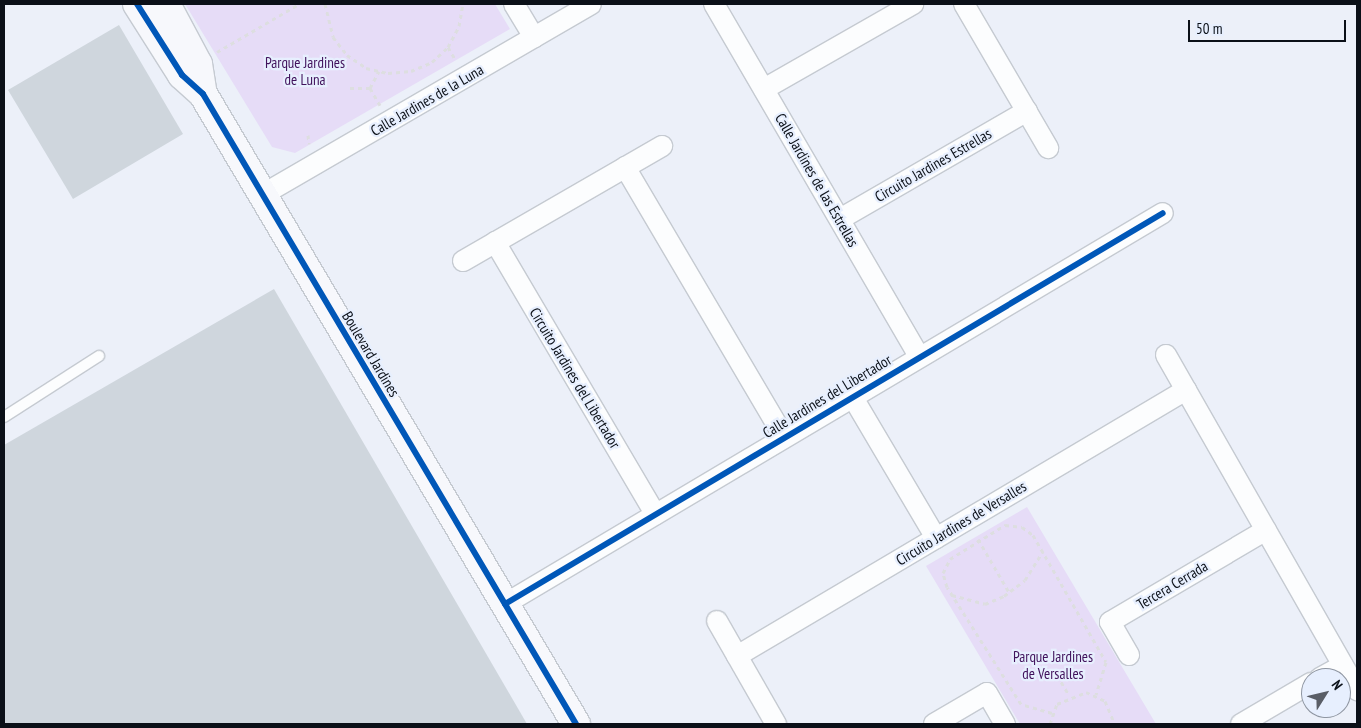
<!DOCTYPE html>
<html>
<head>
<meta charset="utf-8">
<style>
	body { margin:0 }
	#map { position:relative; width:1361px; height:728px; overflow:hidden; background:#ecf0f9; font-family:"PT Sans Narrow",sans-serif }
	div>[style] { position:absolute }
	.green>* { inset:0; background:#e6dcf7 }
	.building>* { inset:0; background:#cfd6dd }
	.path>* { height:3px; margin-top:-1.5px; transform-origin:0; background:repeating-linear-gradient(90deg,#dddee0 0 4px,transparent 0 8px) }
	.roads { filter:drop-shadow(1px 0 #c5cad1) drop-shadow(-1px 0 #c5cad1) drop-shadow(0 1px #c5cad1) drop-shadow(0 -1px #c5cad1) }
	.lane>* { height:10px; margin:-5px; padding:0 5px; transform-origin:5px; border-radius:5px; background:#fcfdfe }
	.street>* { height:20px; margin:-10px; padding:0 10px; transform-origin:10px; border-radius:10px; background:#fcfdfe }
	.secondary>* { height:28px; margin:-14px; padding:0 14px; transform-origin:14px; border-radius:14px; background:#f7f8fc }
	.cycleway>* { height:6px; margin:-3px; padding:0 3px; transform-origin:3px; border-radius:3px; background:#0057b8 }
	span { translate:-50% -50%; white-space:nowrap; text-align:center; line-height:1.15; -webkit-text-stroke:4.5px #e7effe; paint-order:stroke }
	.park-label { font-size:15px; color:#41125c }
	.street-label { font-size:15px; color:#0b1018 }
	.frame { position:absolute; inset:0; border:5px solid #0b1018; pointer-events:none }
	.north { position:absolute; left:1301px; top:668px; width:50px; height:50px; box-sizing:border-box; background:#e7effe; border:1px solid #8f96a2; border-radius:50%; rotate:54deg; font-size:14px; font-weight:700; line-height:20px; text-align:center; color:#0b1018 }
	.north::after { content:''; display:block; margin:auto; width:18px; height:22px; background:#5a5e67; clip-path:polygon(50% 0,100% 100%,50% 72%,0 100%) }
	.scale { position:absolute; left:1188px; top:20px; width:158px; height:22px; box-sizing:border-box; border:2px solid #0b1018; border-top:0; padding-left:6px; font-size:15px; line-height:18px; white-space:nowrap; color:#0b1018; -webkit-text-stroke:4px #e7effe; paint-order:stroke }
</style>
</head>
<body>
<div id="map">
	<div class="green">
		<i style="clip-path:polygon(185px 4px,495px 4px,510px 29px,295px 153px,272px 147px)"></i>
		<i style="clip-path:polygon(1027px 507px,1156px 724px,1020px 724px,926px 566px)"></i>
	</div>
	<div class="building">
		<i style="clip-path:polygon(119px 25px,183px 134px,73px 199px,8px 90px)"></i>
		<i style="clip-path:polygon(274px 289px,527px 724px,4px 724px,4px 445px)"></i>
	</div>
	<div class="path">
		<i style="left:325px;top:4px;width:34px;rotate:76deg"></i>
		<i style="left:333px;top:37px;width:23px;rotate:52deg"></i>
		<i style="left:347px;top:55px;width:23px;rotate:34deg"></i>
		<i style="left:366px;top:68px;width:23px;rotate:13deg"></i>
		<i style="left:388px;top:73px;width:23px;rotate:-5deg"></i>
		<i style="left:411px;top:71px;width:23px;rotate:-23deg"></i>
		<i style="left:432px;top:62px;width:22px;rotate:-43deg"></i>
		<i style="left:448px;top:47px;width:24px;rotate:-62deg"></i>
		<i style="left:459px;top:26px;width:22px;rotate:-80deg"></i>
		<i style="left:448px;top:47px;width:14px;rotate:60deg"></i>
		<i style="left:217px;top:52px;width:95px;rotate:-30.3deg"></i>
		<i style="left:350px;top:88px;width:20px"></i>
		<i style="left:370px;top:88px;width:19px;rotate:-62deg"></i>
		<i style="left:370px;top:88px;width:20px;rotate:60deg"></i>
		<i style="left:308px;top:135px;width:9px;rotate:84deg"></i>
		<i style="left:978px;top:539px;width:61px;rotate:59.7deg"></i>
		<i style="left:952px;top:595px;width:34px;rotate:15deg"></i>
		<i style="left:985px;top:604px;width:21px;rotate:-23deg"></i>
		<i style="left:1004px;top:596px;width:26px;rotate:-37deg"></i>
		<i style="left:1025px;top:580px;width:34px;rotate:-58deg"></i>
		<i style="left:1057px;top:675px;width:23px;rotate:59deg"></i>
		<i style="left:1052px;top:713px;width:32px;rotate:-164deg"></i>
		<i style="left:1021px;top:704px;width:138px;rotate:-122.3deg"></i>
		<i style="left:947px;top:587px;width:15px;rotate:-106deg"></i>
		<i style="left:943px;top:573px;width:16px;rotate:-63deg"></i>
		<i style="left:950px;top:559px;width:65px;rotate:-31.7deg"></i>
		<i style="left:1005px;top:525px;width:17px;rotate:7deg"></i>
		<i style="left:1022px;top:527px;width:14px;rotate:36deg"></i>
		<i style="left:1033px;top:535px;width:146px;rotate:60.1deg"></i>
		<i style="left:1106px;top:662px;width:34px;rotate:107deg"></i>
		<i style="left:1050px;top:724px;width:21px;rotate:-71deg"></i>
		<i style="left:1057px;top:704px;width:31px;rotate:-22deg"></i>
		<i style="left:1086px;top:692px;width:21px;rotate:25deg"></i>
		<i style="left:1105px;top:701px;width:25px;rotate:67deg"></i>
	</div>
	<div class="roads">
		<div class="lane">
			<i style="left:4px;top:417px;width:113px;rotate:-32.7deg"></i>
		</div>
		<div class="street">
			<i style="left:514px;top:4px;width:39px;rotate:59deg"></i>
			<i style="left:714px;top:4px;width:407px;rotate:59.8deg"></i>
			<i style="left:964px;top:4px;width:167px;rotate:59.7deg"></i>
			<i style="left:764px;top:89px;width:172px;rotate:-29.7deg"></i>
			<i style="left:625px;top:167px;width:313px;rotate:59.5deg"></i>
			<i style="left:262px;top:195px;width:380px;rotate:-30.1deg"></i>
			<i style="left:840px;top:219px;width:216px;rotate:-30deg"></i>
			<i style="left:495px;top:242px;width:316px;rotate:59.5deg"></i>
			<i style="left:463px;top:261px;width:230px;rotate:-30deg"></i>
			<i style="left:1166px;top:355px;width:386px;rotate:60.3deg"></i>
			<i style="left:852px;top:396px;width:165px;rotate:59.4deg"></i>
			<i style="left:505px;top:604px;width:765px;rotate:-30.72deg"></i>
			<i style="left:717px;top:621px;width:119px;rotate:60.2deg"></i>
			<i style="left:1129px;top:655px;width:38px;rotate:-120deg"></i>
			<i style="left:1110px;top:622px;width:181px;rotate:-30.5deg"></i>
			<i style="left:737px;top:656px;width:522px;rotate:-30.64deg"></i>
			<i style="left:1320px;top:678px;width:26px;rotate:-29deg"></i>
			<i style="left:934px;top:724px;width:61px;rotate:-30.3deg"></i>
			<i style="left:987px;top:693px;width:36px;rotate:60deg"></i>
			<i style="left:1241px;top:724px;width:81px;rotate:-30.4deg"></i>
		</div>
		<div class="secondary">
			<i style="left:137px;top:4px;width:84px;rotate:57.6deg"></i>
			<i style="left:182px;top:75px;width:28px;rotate:42deg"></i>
			<i style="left:203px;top:94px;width:732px;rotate:59.37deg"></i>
			<i style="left:166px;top:4px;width:68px;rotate:61.9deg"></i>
			<i style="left:198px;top:64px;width:30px;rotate:81deg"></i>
		</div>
	</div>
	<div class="cycleway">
		<i style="left:137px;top:4px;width:84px;rotate:57.6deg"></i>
		<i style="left:182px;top:75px;width:28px;rotate:42deg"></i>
		<i style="left:203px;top:94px;width:732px;rotate:59.37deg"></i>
		<i style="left:505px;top:604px;width:765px;rotate:-30.72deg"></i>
	</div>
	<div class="park-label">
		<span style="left:305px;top:71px">Parque Jardines<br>de Luna</span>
		<span style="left:1053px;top:665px">Parque Jardines<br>de Versalles</span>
	</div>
	<div class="street-label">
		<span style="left:427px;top:100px;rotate:-30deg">Calle Jardines de la Luna</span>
		<span style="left:933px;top:165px;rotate:-30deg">Circuito Jardines Estrellas</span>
		<span style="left:817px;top:180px;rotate:60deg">Calle Jardines de las Estrellas</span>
		<span style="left:371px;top:354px;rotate:59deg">Boulevard Jardines</span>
		<span style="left:575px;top:378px;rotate:59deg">Circuito Jardines del Libertador</span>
		<span style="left:827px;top:396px;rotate:-31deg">Calle Jardines del Libertador</span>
		<span style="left:961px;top:523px;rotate:-31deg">Circuito Jardines de Versalles</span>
		<span style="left:1172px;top:585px;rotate:-31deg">Tercera Cerrada</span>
	</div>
	<div class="frame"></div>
	<div class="north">N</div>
	<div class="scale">50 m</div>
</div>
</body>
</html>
